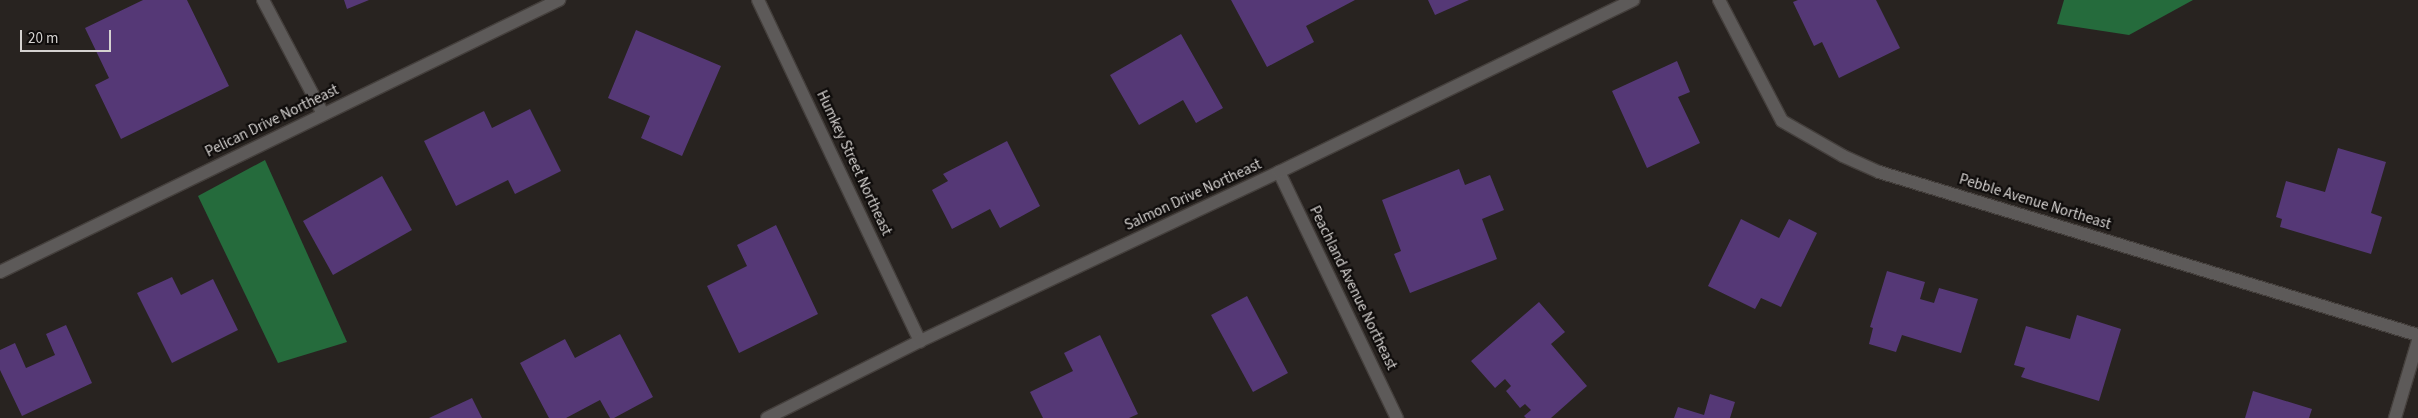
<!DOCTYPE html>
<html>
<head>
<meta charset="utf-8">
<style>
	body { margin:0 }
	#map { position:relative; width:2418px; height:418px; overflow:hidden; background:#282320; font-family:"Source Sans 3",sans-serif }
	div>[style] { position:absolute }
	.forest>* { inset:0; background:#256b3c }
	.building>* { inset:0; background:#553876 }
	.roads { filter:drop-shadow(1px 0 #443f3c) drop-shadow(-1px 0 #443f3c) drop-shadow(0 1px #443f3c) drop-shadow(0 -1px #443f3c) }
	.street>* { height:12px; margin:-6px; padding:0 6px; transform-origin:6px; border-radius:6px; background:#5d5a59 }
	span { translate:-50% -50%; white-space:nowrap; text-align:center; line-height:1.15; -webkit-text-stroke:4.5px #0f0c0b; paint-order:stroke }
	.street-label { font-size:15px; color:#d5d2d0 }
	.scale { position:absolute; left:20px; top:30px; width:91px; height:22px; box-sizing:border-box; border:2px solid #d5d2d0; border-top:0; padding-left:6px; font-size:15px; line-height:18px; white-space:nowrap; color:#d5d2d0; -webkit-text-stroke:4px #0f0c0b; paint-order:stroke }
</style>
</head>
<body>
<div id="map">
	<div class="forest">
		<i style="clip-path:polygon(2064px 0,2193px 0,2129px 35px,2057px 24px)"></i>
		<i style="clip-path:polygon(265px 160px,347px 342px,278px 363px,198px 196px)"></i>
	</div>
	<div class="building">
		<i style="clip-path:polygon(143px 0,187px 0,229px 86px,121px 139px,95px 85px,109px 78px,85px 28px)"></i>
		<i style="clip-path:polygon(344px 0,369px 0,347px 9px)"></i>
		<i style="clip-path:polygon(1231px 0,1355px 0,1306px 26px,1314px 42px,1267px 67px)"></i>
		<i style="clip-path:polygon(1428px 0,1469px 0,1435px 15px)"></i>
		<i style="clip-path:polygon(1798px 0,1876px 0,1900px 48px,1839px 78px,1822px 42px,1814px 46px,1793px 2px)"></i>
		<i style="clip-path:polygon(636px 30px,721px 66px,682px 156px,641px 138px,650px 116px,608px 98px)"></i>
		<i style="clip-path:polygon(1181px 34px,1223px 108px,1196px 123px,1183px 100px,1139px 125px,1110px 75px)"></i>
		<i style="clip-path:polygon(1677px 61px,1690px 92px,1678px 97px,1700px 143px,1647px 168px,1612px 91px)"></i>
		<i style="clip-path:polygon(530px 109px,561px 171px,515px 194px,508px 180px,456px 206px,424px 141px,484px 111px,492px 128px)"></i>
		<i style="clip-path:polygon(1007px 141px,1040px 206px,1000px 228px,990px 209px,952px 229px,932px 190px,948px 181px,943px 174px)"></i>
		<i style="clip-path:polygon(2338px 148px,2386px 162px,2371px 213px,2382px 217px,2371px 254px,2280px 227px,2282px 219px,2276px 217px,2286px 181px,2325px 192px)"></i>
		<i style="clip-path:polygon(1459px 169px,1465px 185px,1490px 175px,1504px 210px,1482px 219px,1497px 259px,1410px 293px,1394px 254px,1401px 251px,1382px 200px)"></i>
		<i style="clip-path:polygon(382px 176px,412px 230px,333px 275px,303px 221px)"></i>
		<i style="clip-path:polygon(1741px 219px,1779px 238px,1789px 219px,1817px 233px,1781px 307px,1761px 298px,1755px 309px,1708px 286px)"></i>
		<i style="clip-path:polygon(776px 225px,818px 314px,739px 353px,707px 286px,747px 266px,737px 245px)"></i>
		<i style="clip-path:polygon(1887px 271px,1925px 282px,1920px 299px,1934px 303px,1939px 288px,1978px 299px,1961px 353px,1902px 335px,1896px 352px,1869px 344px,1873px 328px,1870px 327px)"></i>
		<i style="clip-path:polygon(172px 277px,181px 295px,213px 279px,238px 330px,172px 363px,137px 293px)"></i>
		<i style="clip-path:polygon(1247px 296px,1288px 373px,1253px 392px,1211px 315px)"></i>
		<i style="clip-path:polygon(1539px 302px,1565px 332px,1551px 344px,1587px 386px,1551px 418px,1526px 418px,1524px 416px,1531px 410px,1525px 404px,1520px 408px,1506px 391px,1511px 386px,1505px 379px,1495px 388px,1471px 361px)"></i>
		<i style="clip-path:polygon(2077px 315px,2121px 329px,2099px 401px,2021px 377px,2025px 368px,2014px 365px,2026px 326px,2070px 339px)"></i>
		<i style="clip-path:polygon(66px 325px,92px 383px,22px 416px,0 370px,0 350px,15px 343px,26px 368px,55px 355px,46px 334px)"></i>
		<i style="clip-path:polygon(620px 334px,653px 397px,614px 418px,610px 418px,600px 400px,566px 418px,549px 418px,520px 363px,565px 339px,575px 358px)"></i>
		<i style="clip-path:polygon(1100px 335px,1138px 414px,1129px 418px,1043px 418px,1030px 392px,1073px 371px,1064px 353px)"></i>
		<i style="clip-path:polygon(2253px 391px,2312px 409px,2309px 418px,2245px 418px)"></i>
		<i style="clip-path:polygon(1710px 394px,1735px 402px,1730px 418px,1674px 418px,1678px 407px,1704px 415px)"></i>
		<i style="clip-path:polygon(472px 398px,482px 418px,429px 418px)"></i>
	</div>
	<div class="roads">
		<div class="street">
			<i style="left:263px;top:0;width:129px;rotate:62.2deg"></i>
			<i style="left:758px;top:0;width:378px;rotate:64.6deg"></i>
			<i style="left:1719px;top:0;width:136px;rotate:62.5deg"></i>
			<i style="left:1782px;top:121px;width:70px;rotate:29.8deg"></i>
			<i style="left:1843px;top:156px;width:39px;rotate:24deg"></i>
			<i style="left:1879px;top:172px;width:563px;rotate:16.83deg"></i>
			<i style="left:1279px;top:172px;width:273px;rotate:64.4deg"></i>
			<i style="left:0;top:272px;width:622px;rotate:-25.95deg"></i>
			<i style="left:767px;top:418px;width:171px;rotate:-26.7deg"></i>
			<i style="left:920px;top:341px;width:397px;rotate:-25.2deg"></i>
			<i style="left:1279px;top:172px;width:394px;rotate:-25.9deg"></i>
			<i style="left:2395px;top:418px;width:80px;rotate:-73.4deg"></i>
		</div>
	</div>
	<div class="street-label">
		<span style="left:272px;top:121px;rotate:-26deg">Pelican Drive Northeast</span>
		<span style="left:854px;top:163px;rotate:65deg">Humkey Street Northeast</span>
		<span style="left:1193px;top:195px;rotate:-25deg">Salmon Drive Northeast</span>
		<span style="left:2035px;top:202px;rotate:17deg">Pebble Avenue Northeast</span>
		<span style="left:1353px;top:288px;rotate:64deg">Peachland Avenue Northeast</span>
	</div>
	<div class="scale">20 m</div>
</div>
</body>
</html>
